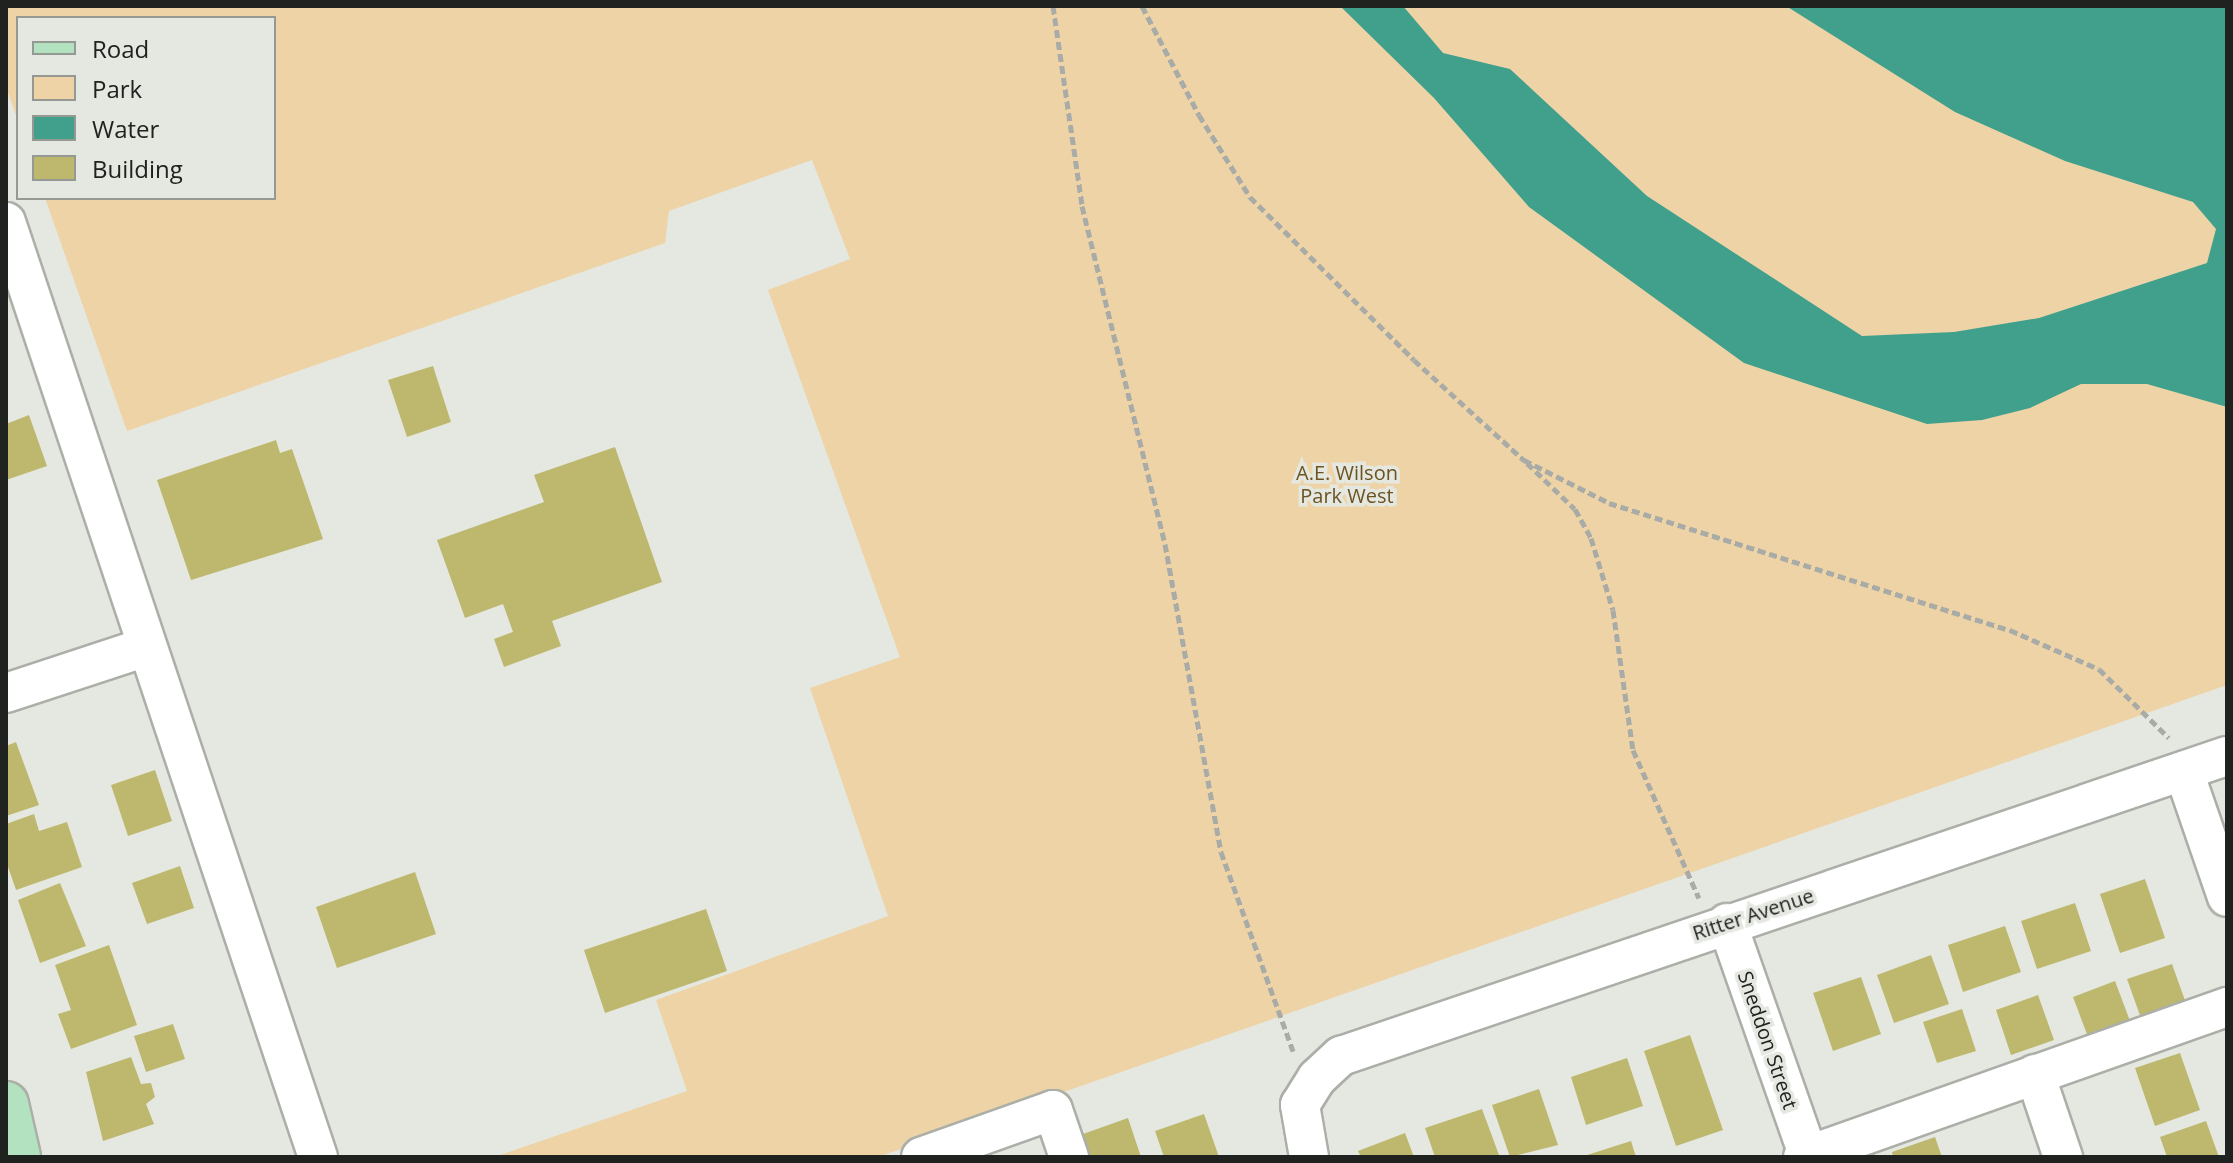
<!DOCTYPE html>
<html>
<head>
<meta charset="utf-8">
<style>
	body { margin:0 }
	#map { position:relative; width:2233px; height:1163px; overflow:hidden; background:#e4e8e0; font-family:"Open Sans",sans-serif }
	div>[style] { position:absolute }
	.green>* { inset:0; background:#eed3a7 }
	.water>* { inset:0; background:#40a08c }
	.building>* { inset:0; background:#beb86f }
	.path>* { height:5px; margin-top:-2.5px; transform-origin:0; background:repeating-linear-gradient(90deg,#a9aca6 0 8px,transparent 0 12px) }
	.roads { filter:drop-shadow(2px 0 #abafa7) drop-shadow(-2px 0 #abafa7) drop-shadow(0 2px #abafa7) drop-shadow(0 -2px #abafa7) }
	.minor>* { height:38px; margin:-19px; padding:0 19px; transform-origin:19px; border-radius:19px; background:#fff }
	.major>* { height:44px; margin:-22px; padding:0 22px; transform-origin:22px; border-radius:22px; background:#b2e2c0 }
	span { translate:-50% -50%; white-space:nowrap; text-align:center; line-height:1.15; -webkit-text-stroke:7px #e4e8e0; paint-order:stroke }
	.park-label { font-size:20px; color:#6d5321 }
	.street-label { font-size:20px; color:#20221f }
	.frame { position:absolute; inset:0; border:8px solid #20221f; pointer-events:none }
	.legend { position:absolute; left:16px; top:16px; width:260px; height:184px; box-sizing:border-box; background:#e4e8e0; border:2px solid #969993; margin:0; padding:10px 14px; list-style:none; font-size:24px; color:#20221f }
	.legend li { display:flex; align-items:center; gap:16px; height:40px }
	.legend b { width:40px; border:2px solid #969993 }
</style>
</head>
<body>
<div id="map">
	<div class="green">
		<i style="clip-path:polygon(6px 6px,2227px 6px,2227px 685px,878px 1157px,494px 1157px,687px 1091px,656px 1000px,888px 916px,810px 688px,900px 657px,768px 290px,850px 259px,812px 160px,669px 211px,665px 243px,127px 431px,45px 198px,274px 198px,274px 18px,18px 18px,18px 121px,6px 87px)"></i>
	</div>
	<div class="water">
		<i style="clip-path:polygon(1340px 6px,1403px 6px,1443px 53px,1510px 69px,1647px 196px,1862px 336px,1954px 332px,2039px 318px,2207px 263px,2216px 229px,2193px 202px,2065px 161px,1955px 112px,1786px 6px,2227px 6px,2227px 407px,2147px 384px,2081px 384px,2030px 408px,1982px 420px,1927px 424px,1744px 363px,1529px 207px,1434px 98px)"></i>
	</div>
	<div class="building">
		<i style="clip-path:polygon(433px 366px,451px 422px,407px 437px,388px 380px)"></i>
		<i style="clip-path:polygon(29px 415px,47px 466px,6px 480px,6px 424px)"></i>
		<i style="clip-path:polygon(276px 440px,280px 453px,292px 449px,323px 539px,191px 580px,157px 480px)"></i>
		<i style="clip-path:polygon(615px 447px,662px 582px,552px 621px,561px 646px,504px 667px,494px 639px,513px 632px,503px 604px,465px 618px,437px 540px,544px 502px,534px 475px)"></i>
		<i style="clip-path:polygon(16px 742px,39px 805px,6px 816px,6px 746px)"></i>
		<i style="clip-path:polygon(155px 770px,172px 821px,128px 836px,111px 785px)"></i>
		<i style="clip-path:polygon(34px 814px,39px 831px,67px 822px,82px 867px,16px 890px,6px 861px,6px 824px)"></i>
		<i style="clip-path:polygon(180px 866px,194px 908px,147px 924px,132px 883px)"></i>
		<i style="clip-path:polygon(415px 872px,436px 934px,337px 968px,316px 907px)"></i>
		<i style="clip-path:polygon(2145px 879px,2165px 938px,2120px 953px,2100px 894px)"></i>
		<i style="clip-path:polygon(60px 883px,86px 946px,40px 963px,18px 900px)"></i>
		<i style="clip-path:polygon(2075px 903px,2091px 951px,2037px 969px,2021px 921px)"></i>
		<i style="clip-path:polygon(706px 909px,727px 971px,605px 1013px,584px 950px)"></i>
		<i style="clip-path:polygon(2005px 926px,2021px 972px,1963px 992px,1948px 945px)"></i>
		<i style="clip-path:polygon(109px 945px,137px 1025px,71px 1049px,58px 1014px,71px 1010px,55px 965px)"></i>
		<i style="clip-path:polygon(1931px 955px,1949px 1004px,1894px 1023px,1877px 975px)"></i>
		<i style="clip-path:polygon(2172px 964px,2187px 1006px,2142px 1021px,2127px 979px)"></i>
		<i style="clip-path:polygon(1861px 977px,1881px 1034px,1833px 1051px,1813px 993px)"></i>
		<i style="clip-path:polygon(2115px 981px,2130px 1021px,2088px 1037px,2073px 997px)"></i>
		<i style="clip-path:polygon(2038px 995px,2054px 1040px,2011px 1055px,1996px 1010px)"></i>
		<i style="clip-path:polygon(1962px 1009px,1976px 1051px,1937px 1063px,1923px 1022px)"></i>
		<i style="clip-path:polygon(173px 1024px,185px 1059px,146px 1072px,134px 1036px)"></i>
		<i style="clip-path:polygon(1690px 1035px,1723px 1130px,1676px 1146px,1644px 1051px)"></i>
		<i style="clip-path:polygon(2180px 1053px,2200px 1110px,2155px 1126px,2135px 1068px)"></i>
		<i style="clip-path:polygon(131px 1057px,141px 1084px,151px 1083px,155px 1097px,146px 1104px,154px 1124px,103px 1141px,86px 1072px)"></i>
		<i style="clip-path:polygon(1627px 1058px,1643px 1106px,1586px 1125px,1571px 1077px)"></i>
		<i style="clip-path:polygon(1539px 1089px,1558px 1145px,1510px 1157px,1492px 1105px)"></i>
		<i style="clip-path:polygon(1482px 1109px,1499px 1155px,1435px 1157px,1425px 1128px)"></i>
		<i style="clip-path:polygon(1204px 1114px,1219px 1157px,1164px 1157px,1155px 1131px)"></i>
		<i style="clip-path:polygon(1128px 1118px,1141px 1157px,1091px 1157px,1083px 1134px)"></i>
		<i style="clip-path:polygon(2206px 1121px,2219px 1157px,2167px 1157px,2160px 1137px)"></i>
		<i style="clip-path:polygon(1405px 1133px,1414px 1157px,1361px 1157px,1358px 1151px)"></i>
		<i style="clip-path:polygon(1935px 1137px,1942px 1157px,1893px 1157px,1892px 1152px)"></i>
		<i style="clip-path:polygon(1631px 1141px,1636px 1157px,1585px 1157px,1584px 1156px)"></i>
	</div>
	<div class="path">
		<i style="left:1053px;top:6px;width:202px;rotate:81.7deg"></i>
		<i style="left:1082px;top:206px;width:348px;rotate:76.2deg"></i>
		<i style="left:1165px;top:544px;width:313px;rotate:79.7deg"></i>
		<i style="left:1221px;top:852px;width:212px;rotate:70.1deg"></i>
		<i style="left:1142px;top:6px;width:123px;rotate:62.4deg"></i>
		<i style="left:1199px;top:115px;width:97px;rotate:58.1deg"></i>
		<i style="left:1250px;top:197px;width:231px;rotate:44.8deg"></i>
		<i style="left:1414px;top:360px;width:149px;rotate:42.3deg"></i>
		<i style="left:1524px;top:460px;width:95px;rotate:26.8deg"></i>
		<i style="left:1609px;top:503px;width:421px;rotate:17.6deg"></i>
		<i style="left:2010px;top:630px;width:97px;rotate:23.7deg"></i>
		<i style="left:2099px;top:669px;width:98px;rotate:44.6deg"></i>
		<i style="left:1527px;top:463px;width:66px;rotate:43.8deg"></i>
		<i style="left:1575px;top:509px;width:33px;rotate:61deg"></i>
		<i style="left:1591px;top:538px;width:75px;rotate:73deg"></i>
		<i style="left:1613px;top:610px;width:141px;rotate:81.9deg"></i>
		<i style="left:1633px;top:750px;width:162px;rotate:66deg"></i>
	</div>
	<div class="roads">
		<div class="minor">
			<i style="left:6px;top:222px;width:986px;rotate:71.55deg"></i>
			<i style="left:6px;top:693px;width:147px;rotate:-18.2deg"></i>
			<i style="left:2184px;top:772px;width:132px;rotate:71deg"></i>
			<i style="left:1727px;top:923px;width:248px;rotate:70.7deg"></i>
			<i style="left:2035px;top:1074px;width:88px;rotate:71.4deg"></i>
			<i style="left:921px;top:1157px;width:140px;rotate:-19.6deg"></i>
			<i style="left:1053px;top:1110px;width:50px;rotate:71.2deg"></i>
			<i style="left:1309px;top:1157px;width:53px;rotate:-99.8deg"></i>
			<i style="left:1300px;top:1105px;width:32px;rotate:-58deg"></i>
			<i style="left:1317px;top:1078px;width:33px;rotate:-43deg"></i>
			<i style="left:1341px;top:1056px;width:935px;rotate:-18.71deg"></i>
			<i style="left:1803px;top:1157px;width:450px;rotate:-19.5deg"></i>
		</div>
		<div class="major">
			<i style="left:6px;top:1104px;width:54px;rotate:77.2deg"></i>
		</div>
	</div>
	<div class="park-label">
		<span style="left:1347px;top:484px">A.E. Wilson<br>Park West</span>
	</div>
	<div class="street-label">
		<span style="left:1753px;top:914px;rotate:-18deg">Ritter Avenue</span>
		<span style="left:1768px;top:1040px;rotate:71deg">Sneddon Street</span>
	</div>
	<div class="frame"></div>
	<ul class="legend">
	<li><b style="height:10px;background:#b2e2c0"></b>Road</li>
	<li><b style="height:22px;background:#eed3a7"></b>Park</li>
	<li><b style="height:22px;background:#40a08c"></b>Water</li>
	<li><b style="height:22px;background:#beb86f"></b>Building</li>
	</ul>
</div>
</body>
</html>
